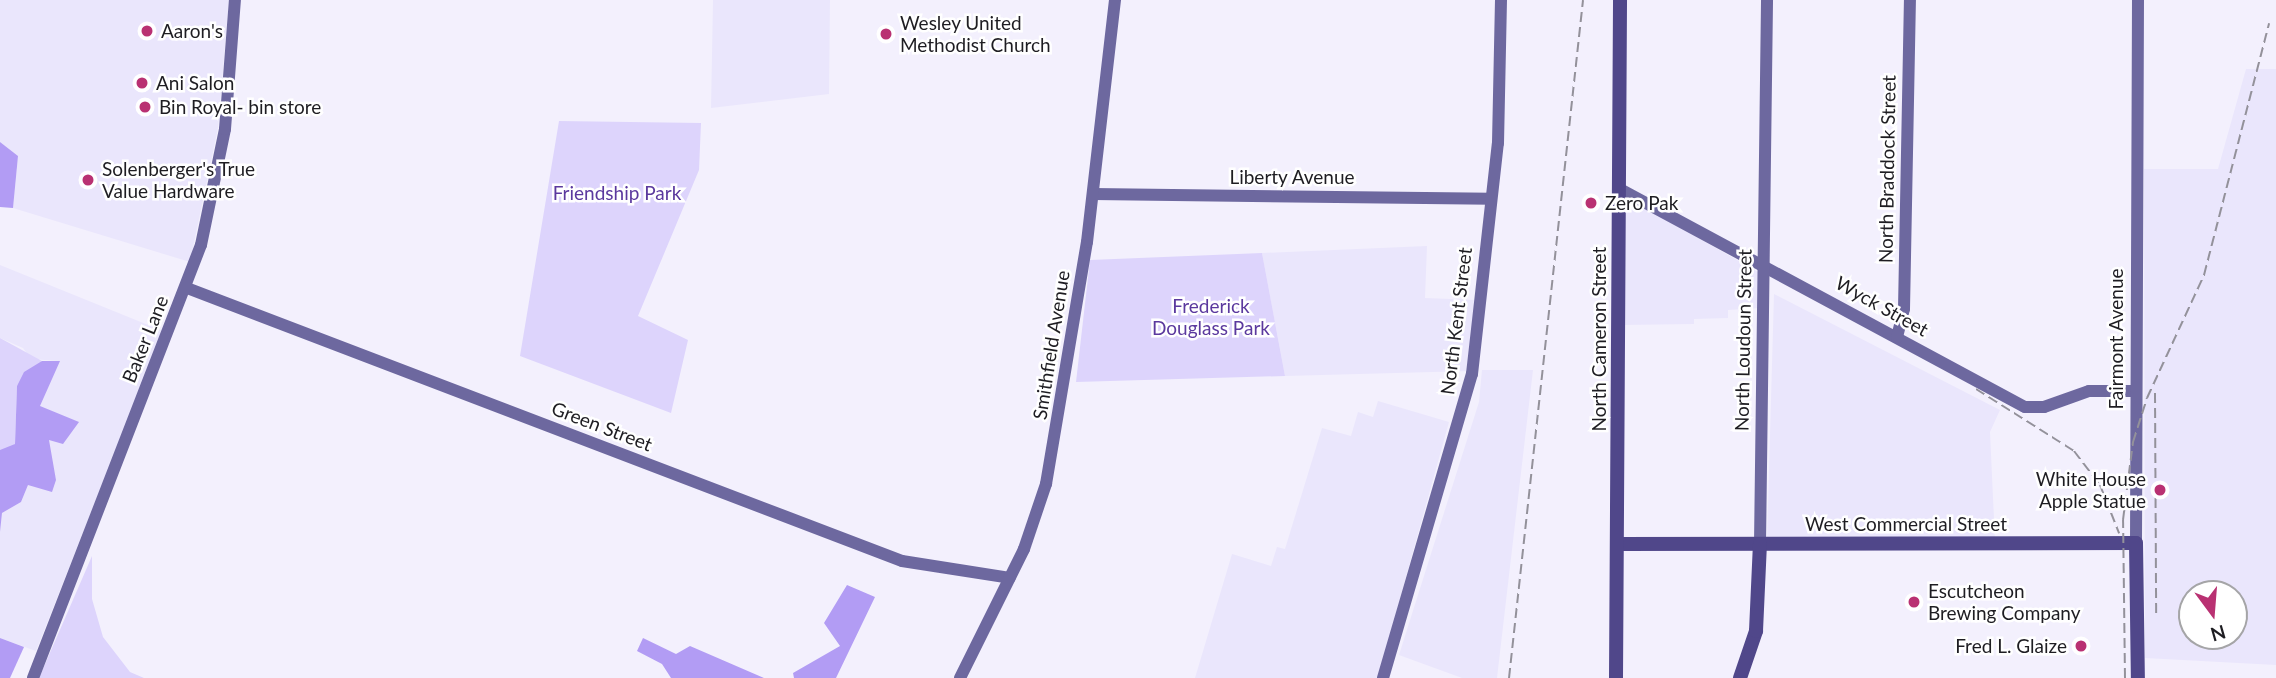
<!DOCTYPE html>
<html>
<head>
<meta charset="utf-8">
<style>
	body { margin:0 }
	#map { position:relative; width:2276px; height:678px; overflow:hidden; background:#f3f0fd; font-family:Lato,sans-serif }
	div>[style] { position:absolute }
	.built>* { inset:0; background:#eae6fc }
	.green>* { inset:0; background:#ddd4fc }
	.forest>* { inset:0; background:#b29cf4 }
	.secondary>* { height:12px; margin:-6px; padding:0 6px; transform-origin:6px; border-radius:6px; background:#6d689f }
	.primary>* { height:14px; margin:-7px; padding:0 7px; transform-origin:7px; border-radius:7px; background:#50478a }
	.rail>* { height:2px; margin-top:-1px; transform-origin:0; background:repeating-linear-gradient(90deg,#93919a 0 10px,transparent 0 15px) }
	.dots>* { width:19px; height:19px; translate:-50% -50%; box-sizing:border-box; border:4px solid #fff; border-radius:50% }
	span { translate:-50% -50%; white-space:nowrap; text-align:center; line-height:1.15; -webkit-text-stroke:5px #fff; paint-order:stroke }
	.poi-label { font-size:19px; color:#1e1d22 }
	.left { translate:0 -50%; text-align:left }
	.right { translate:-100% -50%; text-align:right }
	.street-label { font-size:19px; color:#1e1d22 }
	.park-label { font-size:19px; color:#5b399e }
	.north { position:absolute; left:2178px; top:580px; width:70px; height:70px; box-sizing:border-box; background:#fff; border:2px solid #a5a5a7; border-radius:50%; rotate:164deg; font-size:19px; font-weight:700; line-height:28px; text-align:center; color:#1e1d22 }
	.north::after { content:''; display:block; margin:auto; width:24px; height:32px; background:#b93172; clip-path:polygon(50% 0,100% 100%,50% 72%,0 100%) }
</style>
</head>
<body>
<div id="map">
	<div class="built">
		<i style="clip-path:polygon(0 0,229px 0,218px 128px,190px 262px,13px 208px,18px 156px,0 142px)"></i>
		<i style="clip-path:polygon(713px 0,830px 0,829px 94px,711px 108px)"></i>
		<i style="clip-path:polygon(evenodd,2246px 69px,2276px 69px,2276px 665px,2145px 658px,2144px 169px,2218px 169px,2246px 69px,2192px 594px,2234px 594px,2234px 636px,2192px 636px,2192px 594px)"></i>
		<i style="clip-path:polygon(1630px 199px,1758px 272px,1760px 308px,1728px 310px,1728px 318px,1694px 319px,1694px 324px,1621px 325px,1623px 202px)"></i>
		<i style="clip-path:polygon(1427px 246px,1425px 298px,1476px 300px,1470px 371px,1285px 376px,1262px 253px)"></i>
		<i style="clip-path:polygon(0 265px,163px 331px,36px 651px,0 638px,0 532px,2px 513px,21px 502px,28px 485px,56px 480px,40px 406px,59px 361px,31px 359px,23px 348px,0 338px)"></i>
		<i style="clip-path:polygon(1774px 294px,2000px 410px,1990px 432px,1995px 541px,1767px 541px)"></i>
		<i style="clip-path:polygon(1482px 370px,1533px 370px,1497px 678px,1462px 678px,1399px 655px,1479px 402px)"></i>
		<i style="clip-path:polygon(1378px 401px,1449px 422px,1378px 678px,1195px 678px,1232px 554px,1271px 566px,1277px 547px,1285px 549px,1322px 428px,1351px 436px,1358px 412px,1373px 417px)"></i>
	</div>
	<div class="green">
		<i style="clip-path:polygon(559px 121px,701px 123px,699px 170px,638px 316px,688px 340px,671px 413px,520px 356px)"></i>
		<i style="clip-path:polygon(1262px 253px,1285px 376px,1076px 382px,1090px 260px)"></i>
		<i style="clip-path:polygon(0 338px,42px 361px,17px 386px,15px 444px,10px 450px,0 450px)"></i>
		<i style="clip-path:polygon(92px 556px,92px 599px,103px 637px,130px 672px,144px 678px,39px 678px)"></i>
	</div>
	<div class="forest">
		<i style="clip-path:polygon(0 142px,18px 156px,13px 208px,0 207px)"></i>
		<i style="clip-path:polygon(42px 361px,60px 361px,40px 406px,79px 422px,63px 444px,49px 440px,56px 480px,52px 492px,28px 485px,21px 502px,2px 513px,0 532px,0 450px,15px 444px,17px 386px,24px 372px)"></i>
		<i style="clip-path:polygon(847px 585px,875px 597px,836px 678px,794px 678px,793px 673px,840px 646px,824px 623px)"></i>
		<i style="clip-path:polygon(0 638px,24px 647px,10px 678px,0 678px)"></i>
		<i style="clip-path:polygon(643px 638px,676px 654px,690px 646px,764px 678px,671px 678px,662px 664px,637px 651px)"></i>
	</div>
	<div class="secondary">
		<i style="left:1618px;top:188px;width:462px;rotate:28.3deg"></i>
		<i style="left:2025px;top:407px;width:19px"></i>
		<i style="left:2044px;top:407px;width:48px;rotate:-19.6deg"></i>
		<i style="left:2089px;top:391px;width:46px"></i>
		<i style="left:1093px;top:194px;width:398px;rotate:0.7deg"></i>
		<i style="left:187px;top:288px;width:765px;rotate:20.9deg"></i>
		<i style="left:902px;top:561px;width:109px;rotate:8.9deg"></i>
		<i style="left:1897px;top:337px;width:29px;rotate:-76deg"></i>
		<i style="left:1904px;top:309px;width:309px;rotate:-88.9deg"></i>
		<i style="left:2136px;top:543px;width:543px;rotate:-89.79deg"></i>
		<i style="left:1760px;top:544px;width:544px;rotate:-89.26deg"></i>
		<i style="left:33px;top:678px;width:464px;rotate:-68.8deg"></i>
		<i style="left:201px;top:245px;width:118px;rotate:-78.3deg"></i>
		<i style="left:225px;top:129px;width:129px;rotate:-85.6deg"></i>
		<i style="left:960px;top:678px;width:144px;rotate:-63.6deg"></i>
		<i style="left:1024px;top:549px;width:69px;rotate:-71.3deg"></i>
		<i style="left:1046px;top:484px;width:245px;rotate:-80.4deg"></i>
		<i style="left:1087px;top:242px;width:244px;rotate:-83.4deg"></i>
		<i style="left:1383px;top:678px;width:317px;rotate:-73.7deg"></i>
		<i style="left:1472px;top:374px;width:232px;rotate:-83.6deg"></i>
		<i style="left:1498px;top:143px;width:143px;rotate:-88.8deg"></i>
	</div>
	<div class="primary">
		<i style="left:1618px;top:544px;width:518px;rotate:-0.11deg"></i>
		<i style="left:2136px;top:543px;width:135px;rotate:89.2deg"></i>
		<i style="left:1616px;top:678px;width:678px;rotate:-89.66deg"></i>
		<i style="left:1740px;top:678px;width:50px;rotate:-71.2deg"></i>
		<i style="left:1756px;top:631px;width:87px;rotate:-87.4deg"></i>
	</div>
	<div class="rail">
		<i style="left:1976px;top:389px;width:116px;rotate:32.3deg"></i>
		<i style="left:2074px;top:451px;width:43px;rotate:52.6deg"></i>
		<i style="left:2100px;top:485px;width:52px;rotate:68.4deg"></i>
		<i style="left:2155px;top:393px;width:222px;rotate:89.7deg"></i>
		<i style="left:1509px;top:678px;width:682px;rotate:-83.77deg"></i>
		<i style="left:2125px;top:678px;width:158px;rotate:-90.7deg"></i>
		<i style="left:2123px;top:520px;width:79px;rotate:-82.7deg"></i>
		<i style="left:2133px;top:442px;width:46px;rotate:-72.3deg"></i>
		<i style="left:2147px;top:398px;width:136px;rotate:-65.1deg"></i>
		<i style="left:2204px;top:275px;width:260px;rotate:-75.5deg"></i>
	</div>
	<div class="dots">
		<i style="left:147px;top:31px;background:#b93172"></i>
		<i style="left:886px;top:34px;background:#b93172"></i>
		<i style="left:142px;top:83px;background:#b93172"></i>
		<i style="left:145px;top:107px;background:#b93172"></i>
		<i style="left:88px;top:180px;background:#b93172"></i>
		<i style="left:1591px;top:203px;background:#b93172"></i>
		<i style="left:2160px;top:490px;background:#b93172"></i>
		<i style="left:1914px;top:602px;background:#b93172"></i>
		<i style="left:2081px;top:646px;background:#b93172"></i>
	</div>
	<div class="poi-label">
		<span class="left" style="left:900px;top:34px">Wesley United<br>Methodist Church</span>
		<span class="left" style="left:161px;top:31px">Aaron's</span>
		<span class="left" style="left:156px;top:83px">Ani Salon</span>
		<span class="left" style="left:159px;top:107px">Bin Royal- bin store</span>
		<span class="left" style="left:102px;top:180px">Solenberger's True<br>Value Hardware</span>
		<span class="left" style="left:1605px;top:203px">Zero Pak</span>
		<span class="right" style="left:2146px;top:490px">White House<br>Apple Statue</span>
		<span class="left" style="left:1928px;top:602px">Escutcheon<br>Brewing Company</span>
		<span class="right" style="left:2067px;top:646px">Fred L. Glaize</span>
	</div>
	<div class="street-label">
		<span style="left:1887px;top:169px;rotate:-89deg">North Braddock Street</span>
		<span style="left:1292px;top:177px">Liberty Avenue</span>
		<span style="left:1882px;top:306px;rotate:29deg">Wyck Street</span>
		<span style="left:1456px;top:321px;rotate:-83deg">North Kent Street</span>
		<span style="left:145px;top:339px;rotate:-68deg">Baker Lane</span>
		<span style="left:1599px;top:339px;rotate:-90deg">North Cameron Street</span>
		<span style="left:2116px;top:339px;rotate:-90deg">Fairmont Avenue</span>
		<span style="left:1743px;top:340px;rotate:-89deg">North Loudoun Street</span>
		<span style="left:1051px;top:345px;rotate:-81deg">Smithfield Avenue</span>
		<span style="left:602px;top:426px;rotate:21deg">Green Street</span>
		<span style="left:1906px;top:524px">West Commercial Street</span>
	</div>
	<div class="park-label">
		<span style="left:617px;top:193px">Friendship Park</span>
		<span style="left:1211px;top:317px">Frederick<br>Douglass Park</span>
	</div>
	<div class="north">N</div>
</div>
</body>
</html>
